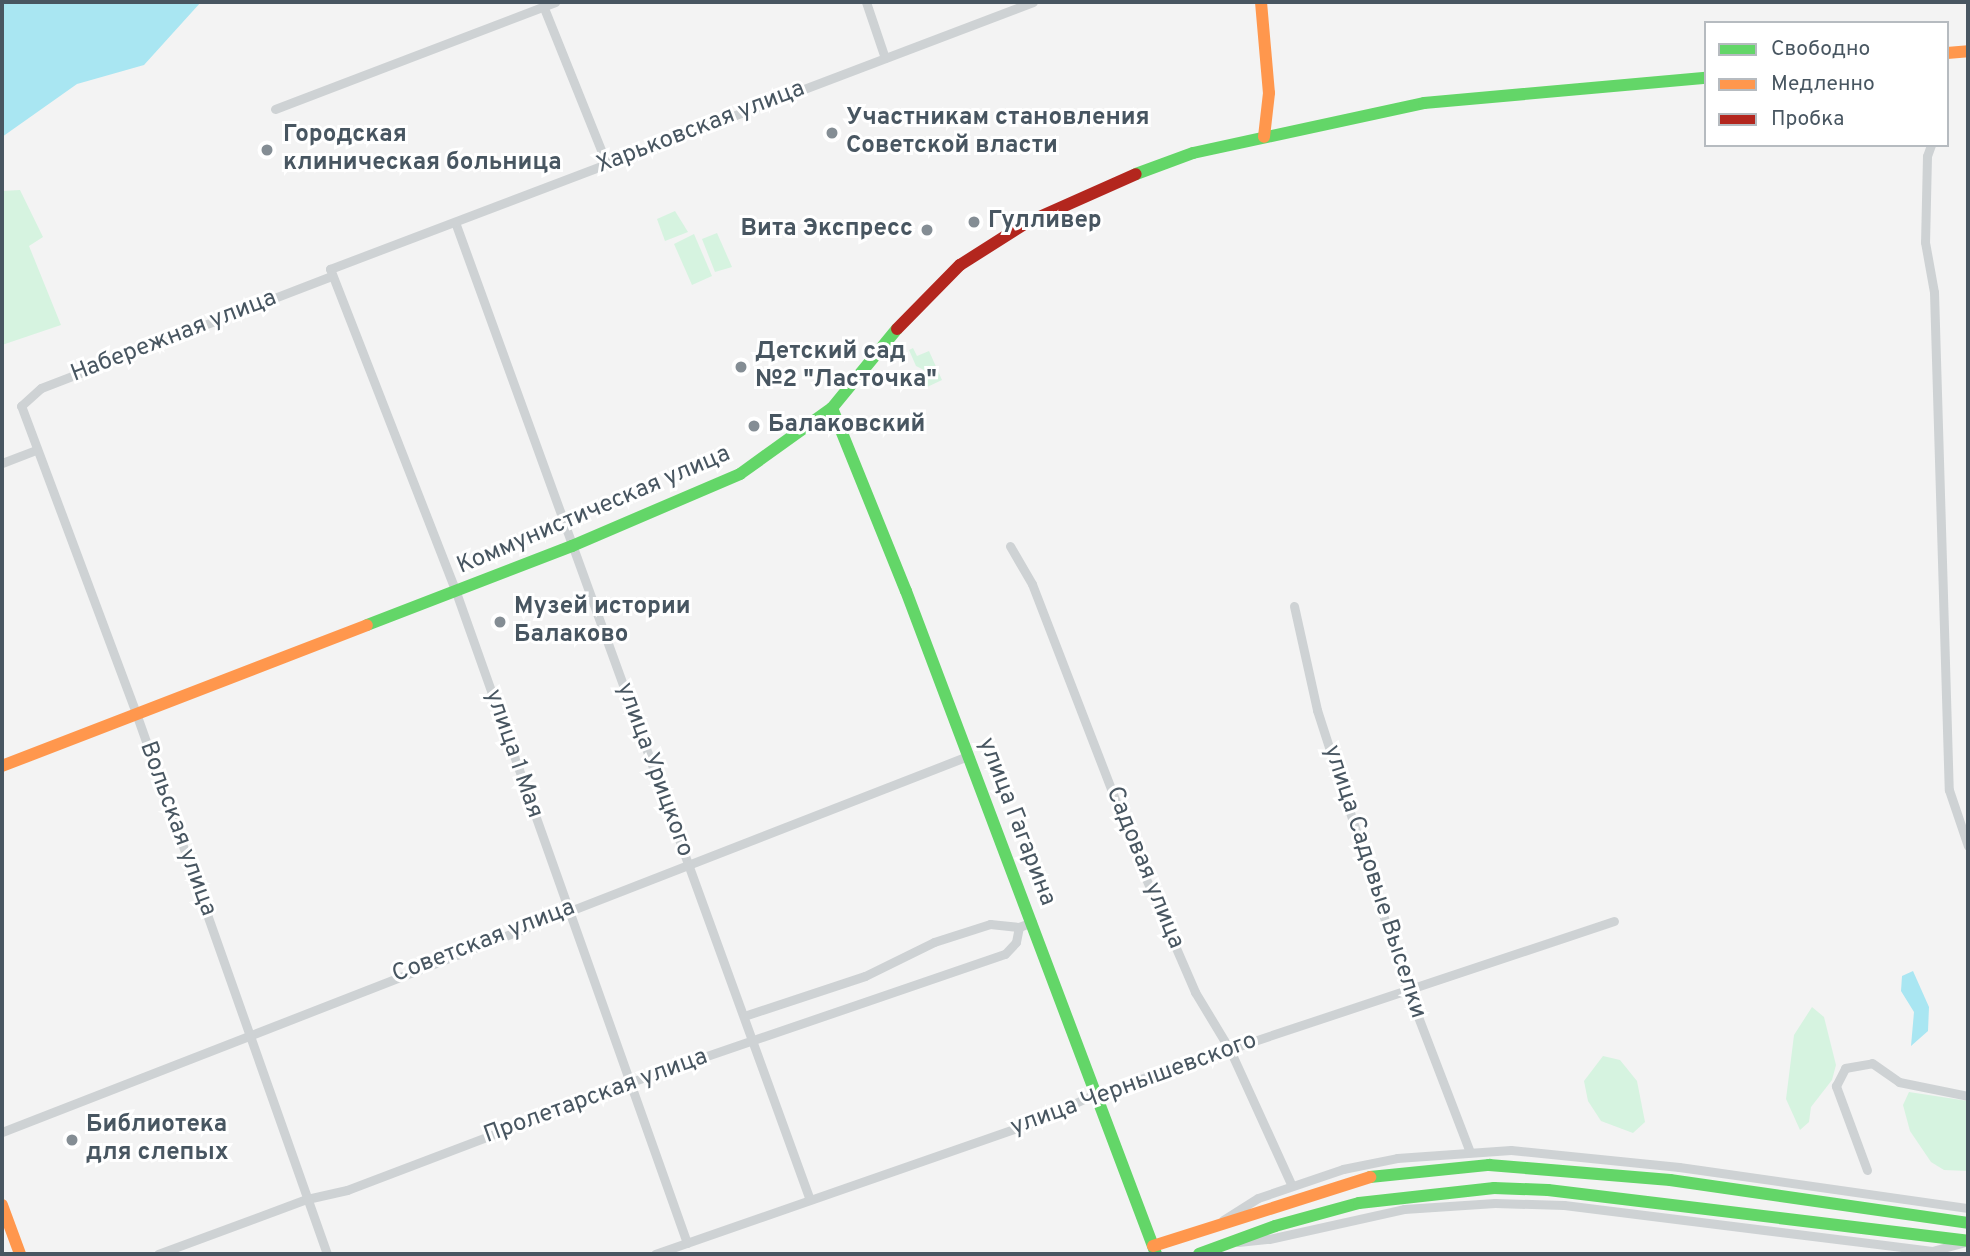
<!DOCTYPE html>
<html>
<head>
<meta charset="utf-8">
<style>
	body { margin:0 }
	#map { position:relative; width:1970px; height:1256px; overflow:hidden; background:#f3f3f3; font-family:Overpass,sans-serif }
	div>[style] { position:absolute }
	.green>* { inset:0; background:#d6f3e0 }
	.water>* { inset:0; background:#a9e6f2 }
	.street>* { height:9px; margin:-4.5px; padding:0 4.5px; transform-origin:4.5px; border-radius:4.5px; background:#ced2d4 }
	.fast>* { height:12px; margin:-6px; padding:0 6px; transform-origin:6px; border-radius:6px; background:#63d668 }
	.slow>* { height:12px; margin:-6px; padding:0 6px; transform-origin:6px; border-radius:6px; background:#ff974d }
	.jam>* { height:12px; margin:-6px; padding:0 6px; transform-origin:6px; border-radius:6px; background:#b3261e }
	.dots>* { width:19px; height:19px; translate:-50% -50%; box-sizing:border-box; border:4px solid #fff; border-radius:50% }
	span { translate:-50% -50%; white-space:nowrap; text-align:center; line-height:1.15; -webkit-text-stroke:6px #fff; paint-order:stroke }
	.poi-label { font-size:24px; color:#485661; font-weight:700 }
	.left { translate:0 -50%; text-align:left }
	.right { translate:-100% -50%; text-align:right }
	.street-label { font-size:24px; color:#485661 }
	.frame { position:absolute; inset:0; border:4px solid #485661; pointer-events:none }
	.legend { position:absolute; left:1704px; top:21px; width:245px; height:126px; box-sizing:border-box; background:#fff; border:2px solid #b6bbc0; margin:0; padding:9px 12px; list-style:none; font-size:21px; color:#485661 }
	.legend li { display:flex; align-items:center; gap:14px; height:35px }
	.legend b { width:35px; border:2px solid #b6bbc0 }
</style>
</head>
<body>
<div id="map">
	<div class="green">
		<i style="clip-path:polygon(20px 190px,43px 237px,29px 246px,61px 325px,2px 345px,2px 191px)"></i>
		<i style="clip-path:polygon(675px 211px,688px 232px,665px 241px,657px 219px)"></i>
		<i style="clip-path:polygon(717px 233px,732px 267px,715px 272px,702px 239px)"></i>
		<i style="clip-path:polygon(694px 234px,712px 276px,692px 285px,674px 244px)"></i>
		<i style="clip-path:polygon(913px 348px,917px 356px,929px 351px,942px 380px,925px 388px,924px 370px,916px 366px,909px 350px)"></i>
		<i style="clip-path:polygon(1812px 1007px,1824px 1017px,1836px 1065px,1832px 1080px,1811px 1107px,1809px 1122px,1800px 1130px,1786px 1099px,1794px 1035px)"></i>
		<i style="clip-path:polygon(1603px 1056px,1620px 1060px,1637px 1081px,1645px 1122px,1633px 1133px,1601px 1121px,1588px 1101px,1584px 1081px)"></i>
		<i style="clip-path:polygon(1909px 1092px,1968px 1101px,1968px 1171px,1944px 1170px,1931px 1162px,1910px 1131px,1903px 1105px)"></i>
	</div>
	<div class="water">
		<i style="clip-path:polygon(2px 2px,201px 2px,144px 65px,77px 84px,2px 137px)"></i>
		<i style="clip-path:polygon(1913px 971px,1929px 1007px,1928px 1031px,1911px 1046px,1914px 1012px,1901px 991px,1902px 976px)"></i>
	</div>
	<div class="street">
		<i style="left:866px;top:2px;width:59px;rotate:71.3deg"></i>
		<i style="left:544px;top:8px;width:169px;rotate:68.1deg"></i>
		<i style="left:275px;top:109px;width:300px;rotate:-20.9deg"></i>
		<i style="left:1931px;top:145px;width:12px;rotate:110deg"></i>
		<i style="left:1927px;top:156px;width:86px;rotate:91.3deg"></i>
		<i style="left:1925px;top:242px;width:51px;rotate:79.8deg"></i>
		<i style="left:1934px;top:292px;width:498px;rotate:88.3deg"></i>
		<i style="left:1949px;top:790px;width:59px;rotate:71.3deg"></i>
		<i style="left:455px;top:222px;width:1040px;rotate:70.05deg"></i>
		<i style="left:2px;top:463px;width:36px;rotate:-21deg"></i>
		<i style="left:1010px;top:546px;width:44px;rotate:59.9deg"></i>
		<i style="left:1032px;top:584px;width:311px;rotate:68.9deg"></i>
		<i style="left:1144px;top:874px;width:129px;rotate:66.6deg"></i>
		<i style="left:1195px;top:992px;width:68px;rotate:58.9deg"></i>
		<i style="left:1230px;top:1050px;width:147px;rotate:65.5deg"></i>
		<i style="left:1294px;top:606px;width:107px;rotate:77.5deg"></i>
		<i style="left:1317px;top:710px;width:292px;rotate:72.1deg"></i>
		<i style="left:1407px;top:988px;width:176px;rotate:69deg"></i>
		<i style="left:744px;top:1016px;width:127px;rotate:-18.3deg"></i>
		<i style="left:865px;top:976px;width:77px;rotate:-26.2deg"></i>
		<i style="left:934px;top:942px;width:59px;rotate:-17.8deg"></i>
		<i style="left:990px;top:924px;width:29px;rotate:6deg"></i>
		<i style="left:2px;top:1132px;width:1037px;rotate:-21.27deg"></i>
		<i style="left:1867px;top:1170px;width:90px;rotate:-110.3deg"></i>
		<i style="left:1836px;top:1086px;width:20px;rotate:-63deg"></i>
		<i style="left:1845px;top:1068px;width:27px;rotate:-10deg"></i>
		<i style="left:1872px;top:1063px;width:33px;rotate:35deg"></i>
		<i style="left:1899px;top:1082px;width:70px;rotate:11.5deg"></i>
		<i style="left:1223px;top:1220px;width:41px;rotate:-32.2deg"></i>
		<i style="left:1258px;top:1198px;width:90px;rotate:-18.8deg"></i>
		<i style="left:1343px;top:1169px;width:55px;rotate:-11.5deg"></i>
		<i style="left:1397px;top:1158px;width:114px;rotate:-4deg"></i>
		<i style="left:1511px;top:1150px;width:169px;rotate:5.8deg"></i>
		<i style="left:1679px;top:1167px;width:292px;rotate:8.1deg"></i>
		<i style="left:1238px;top:1242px;width:31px;rotate:-6deg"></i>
		<i style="left:1269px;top:1239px;width:138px;rotate:-12.5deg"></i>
		<i style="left:1404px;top:1209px;width:91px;rotate:-3.8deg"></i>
		<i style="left:1495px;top:1203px;width:69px;rotate:1.7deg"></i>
		<i style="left:1564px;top:1205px;width:371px;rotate:7.1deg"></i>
		<i style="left:1932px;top:1251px;width:34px;rotate:-15deg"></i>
		<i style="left:687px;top:1243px;width:691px;rotate:-109.54deg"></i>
		<i style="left:456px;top:592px;width:347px;rotate:-111.3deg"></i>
		<i style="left:330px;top:269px;width:752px;rotate:-20.8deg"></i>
		<i style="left:158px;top:1254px;width:159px;rotate:-20.3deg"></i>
		<i style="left:307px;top:1199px;width:41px;rotate:-12.7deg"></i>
		<i style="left:347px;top:1190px;width:301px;rotate:-20.8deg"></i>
		<i style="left:628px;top:1083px;width:398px;rotate:-18.9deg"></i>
		<i style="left:1005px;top:954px;width:16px;rotate:-47deg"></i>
		<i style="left:1016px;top:942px;width:15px;rotate:-79deg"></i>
		<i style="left:1019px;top:927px;width:14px;rotate:-21deg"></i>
		<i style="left:327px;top:1254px;width:574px;rotate:-109.45deg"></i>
		<i style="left:136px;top:713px;width:328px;rotate:-110.5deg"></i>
		<i style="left:21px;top:406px;width:27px;rotate:-42deg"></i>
		<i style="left:41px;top:388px;width:312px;rotate:-21.1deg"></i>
		<i style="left:655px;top:1254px;width:396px;rotate:-19.2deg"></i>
		<i style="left:1029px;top:1124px;width:72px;rotate:-24.4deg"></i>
		<i style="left:1095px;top:1094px;width:547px;rotate:-18.43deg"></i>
	</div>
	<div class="fast">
		<i style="left:1136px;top:174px;width:61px;rotate:-20.2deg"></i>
		<i style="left:1193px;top:153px;width:236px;rotate:-12.2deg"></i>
		<i style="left:1424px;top:103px;width:283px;rotate:-5.1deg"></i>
		<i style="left:832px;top:408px;width:197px;rotate:68deg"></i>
		<i style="left:906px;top:591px;width:709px;rotate:69.34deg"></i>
		<i style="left:367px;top:625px;width:220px;rotate:-21.1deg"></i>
		<i style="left:572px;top:546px;width:183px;rotate:-23.2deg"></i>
		<i style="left:740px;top:474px;width:113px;rotate:-35.7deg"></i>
		<i style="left:832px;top:408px;width:102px;rotate:-50.6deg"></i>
		<i style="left:1370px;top:1177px;width:120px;rotate:-5.8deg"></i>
		<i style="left:1489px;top:1165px;width:182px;rotate:4.7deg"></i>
		<i style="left:1670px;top:1180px;width:301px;rotate:8.2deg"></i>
		<i style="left:1199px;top:1254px;width:81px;rotate:-20.2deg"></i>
		<i style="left:1275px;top:1226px;width:87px;rotate:-15.3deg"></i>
		<i style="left:1359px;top:1203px;width:136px;rotate:-6.3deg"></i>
		<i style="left:1494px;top:1188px;width:54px;rotate:2.1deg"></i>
		<i style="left:1548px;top:1190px;width:423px;rotate:6.9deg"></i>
	</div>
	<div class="slow">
		<i style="left:1261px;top:2px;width:91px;rotate:85deg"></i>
		<i style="left:1269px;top:93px;width:44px;rotate:96.5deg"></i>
		<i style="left:1947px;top:53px;width:21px;rotate:-5deg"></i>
		<i style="left:2px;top:766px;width:391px;rotate:-21.1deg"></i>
		<i style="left:2px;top:1205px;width:52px;rotate:69.8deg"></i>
		<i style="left:1153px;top:1246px;width:228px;rotate:-17.6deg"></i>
	</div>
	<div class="jam">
		<i style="left:897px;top:329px;width:90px;rotate:-45.5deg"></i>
		<i style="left:960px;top:265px;width:78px;rotate:-32.5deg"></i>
		<i style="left:1026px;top:223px;width:120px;rotate:-24deg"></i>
	</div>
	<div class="dots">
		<i style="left:832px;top:133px;background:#848d94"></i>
		<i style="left:267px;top:150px;background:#848d94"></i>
		<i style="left:974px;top:222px;background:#848d94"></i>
		<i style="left:927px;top:230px;background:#848d94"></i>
		<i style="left:741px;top:367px;background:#848d94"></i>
		<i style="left:754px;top:426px;background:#848d94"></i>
		<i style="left:500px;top:622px;background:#848d94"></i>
		<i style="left:72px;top:1140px;background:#848d94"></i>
	</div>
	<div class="poi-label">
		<span class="left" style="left:846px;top:133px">Участникам становления<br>Советской власти</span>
		<span class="left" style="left:283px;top:150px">Городская<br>клиническая больница</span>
		<span class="left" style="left:988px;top:222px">Гулливер</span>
		<span class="right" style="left:913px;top:230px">Вита Экспресс</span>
		<span class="left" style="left:755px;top:367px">Детский сад<br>№2 "Ласточка"</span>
		<span class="left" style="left:768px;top:426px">Балаковский</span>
		<span class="left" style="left:514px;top:622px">Музей истории<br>Балаково</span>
		<span class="left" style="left:86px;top:1140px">Библиотека<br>для слепых</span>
	</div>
	<div class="street-label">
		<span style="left:701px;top:128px;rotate:-21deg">Харьковская улица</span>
		<span style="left:174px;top:337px;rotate:-21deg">Набережная улица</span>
		<span style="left:594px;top:511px;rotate:-23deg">Коммунистическая улица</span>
		<span style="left:513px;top:754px;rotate:71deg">улица 1 Мая</span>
		<span style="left:654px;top:770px;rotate:70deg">улица Урицкого</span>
		<span style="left:1016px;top:822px;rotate:69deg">улица Гагарина</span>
		<span style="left:177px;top:829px;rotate:70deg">Вольская улица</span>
		<span style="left:1144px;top:868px;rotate:68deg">Садовая улица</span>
		<span style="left:1374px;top:882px;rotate:72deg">улица Садовые Выселки</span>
		<span style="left:484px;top:942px;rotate:-21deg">Советская улица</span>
		<span style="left:1134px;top:1085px;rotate:-20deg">улица Чернышевского</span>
		<span style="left:596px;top:1097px;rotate:-20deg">Пролетарская улица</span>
	</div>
	<div class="frame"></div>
	<ul class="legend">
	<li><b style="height:9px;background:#63d668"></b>Свободно</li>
	<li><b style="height:9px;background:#ff974d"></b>Медленно</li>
	<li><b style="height:9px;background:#b3261e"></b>Пробка</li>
	</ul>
</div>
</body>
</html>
